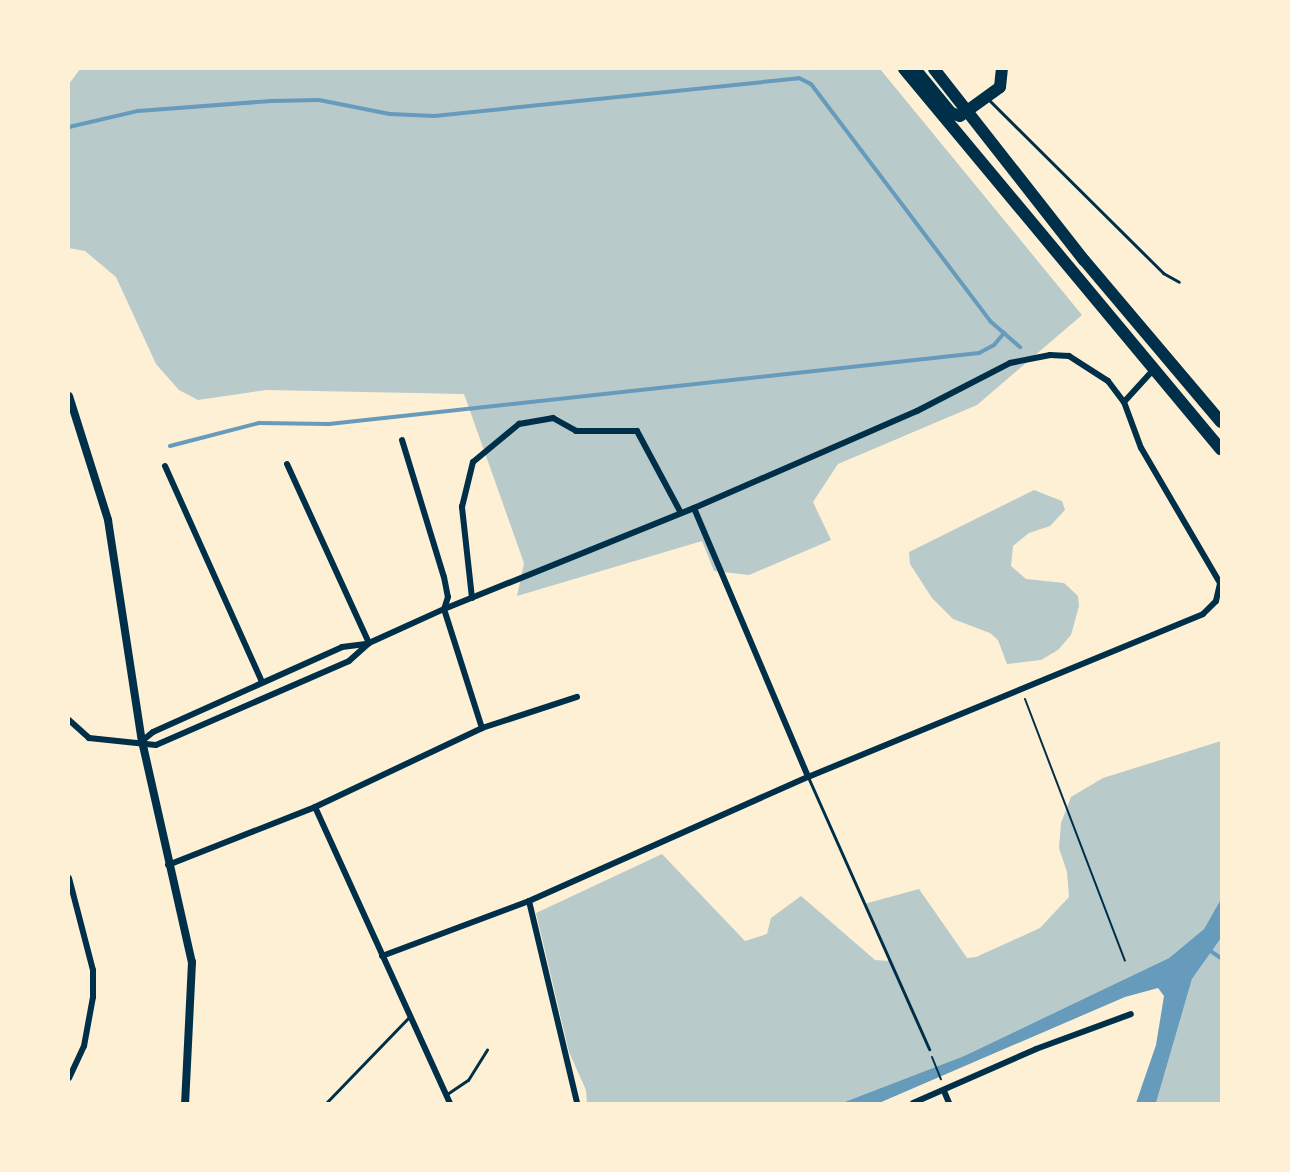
<!DOCTYPE html>
<html>
<head>
<meta charset="utf-8">
<style>
	body { margin:0 }
	#map { position:relative; width:1290px; height:1172px; overflow:hidden; background:#fdf0d5; font-family:"PT Serif",serif }
	div>[style] { position:absolute }
	.green>* { inset:0; background:#b9caca }
	.water>* { inset:0; background:#669bbc }
	.stream>* { height:4px; margin:-2px; padding:0 2px; transform-origin:2px; border-radius:2px; background:#669bbc }
	.path>* { height:2px; margin:-1px; padding:0 1px; transform-origin:1px; border-radius:1px; background:#003049 }
	.service>* { height:3px; margin:-1.5px; padding:0 1.5px; transform-origin:1.5px; border-radius:1.5px; background:#003049 }
	.minor>* { height:6px; margin:-3px; padding:0 3px; transform-origin:3px; border-radius:3px; background:#003049 }
	.tertiary>* { height:8px; margin:-4px; padding:0 4px; transform-origin:4px; border-radius:4px; background:#003049 }
	.motorway>* { height:12px; margin:-6px; padding:0 6px; transform-origin:6px; border-radius:6px; background:#003049 }
	span { translate:-50% -50%; white-space:nowrap; text-align:center; line-height:1.15; -webkit-text-stroke:4.5px #fdf0d5; paint-order:stroke }
	.frame { position:absolute; inset:0; border:70px solid #fdf0d5; pointer-events:none }
</style>
</head>
<body>
<div id="map">
	<div class="green">
		<i style="clip-path:polygon(80px 69px,880px 69px,1082px 315px,977px 405px,838px 464px,813px 502px,831px 540px,749px 575px,714px 571px,702px 541px,517px 596px,524px 563px,464px 394px,266px 390px,198px 400px,179px 390px,156px 364px,116px 277px,85px 251px,69px 248px,69px 84px)"></i>
		<i style="clip-path:polygon(1034px 490px,1062px 501px,1065px 510px,1050px 526px,1029px 533px,1013px 546px,1011px 566px,1026px 579px,1064px 583px,1078px 596px,1079px 606px,1071px 635px,1058px 650px,1041px 660px,1007px 664px,998px 640px,990px 633px,953px 619px,932px 598px,910px 564px,909px 552px)"></i>
		<i style="clip-path:polygon(1221px 741px,1221px 899px,1204px 929px,1169px 958px,964px 1056px,842px 1103px,587px 1103px,586px 1090px,569px 1052px,536px 913px,662px 854px,745px 941px,767px 934px,771px 918px,801px 896px,875px 960px,889px 961px,864px 904px,919px 889px,967px 958px,976px 957px,1040px 928px,1069px 897px,1067px 872px,1059px 848px,1061px 823px,1071px 797px,1103px 778px)"></i>
		<i style="clip-path:polygon(1221px 938px,1221px 1103px,1156px 1103px,1192px 979px)"></i>
	</div>
	<div class="water">
		<i style="clip-path:polygon(1221px 899px,1221px 938px,1192px 979px,1156px 1103px,1136px 1103px,1156px 1045px,1164px 996px,1158px 988px,1125px 997px,879px 1103px,842px 1103px,964px 1056px,1169px 958px,1204px 929px)"></i>
	</div>
	<div class="stream">
		<i style="left:69px;top:127px;width:71px;rotate:-13.1deg"></i>
		<i style="left:138px;top:111px;width:134px;rotate:-4.3deg"></i>
		<i style="left:272px;top:101px;width:47px;rotate:-1.2deg"></i>
		<i style="left:319px;top:100px;width:72px;rotate:11.2deg"></i>
		<i style="left:390px;top:114px;width:44px;rotate:2.6deg"></i>
		<i style="left:434px;top:116px;width:367px;rotate:-5.9deg"></i>
		<i style="left:799px;top:78px;width:13px;rotate:27deg"></i>
		<i style="left:811px;top:84px;width:297px;rotate:52.9deg"></i>
		<i style="left:990px;top:321px;width:40px;rotate:41deg"></i>
		<i style="left:170px;top:446px;width:92px;rotate:-14.5deg"></i>
		<i style="left:259px;top:423px;width:70px;rotate:0.8deg"></i>
		<i style="left:329px;top:424px;width:654px;rotate:-6.23deg"></i>
		<i style="left:979px;top:353px;width:17px;rotate:-28deg"></i>
		<i style="left:994px;top:345px;width:16px;rotate:-50deg"></i>
		<i style="left:1209px;top:950px;width:14px;rotate:34deg"></i>
	</div>
	<div class="path">
		<i style="left:1025px;top:699px;width:280px;rotate:69.1deg"></i>
		<i style="left:932px;top:1057px;width:24px;rotate:68deg"></i>
	</div>
	<div class="service">
		<i style="left:988px;top:99px;width:247px;rotate:44.8deg"></i>
		<i style="left:1163px;top:273px;width:18px;rotate:29deg"></i>
		<i style="left:808px;top:777px;width:298px;rotate:66deg"></i>
		<i style="left:447px;top:1094px;width:25px;rotate:-34deg"></i>
		<i style="left:468px;top:1080px;width:36px;rotate:-58deg"></i>
		<i style="left:326px;top:1103px;width:121px;rotate:-46deg"></i>
	</div>
	<div class="minor">
		<i style="left:402px;top:440px;width:143px;rotate:73deg"></i>
		<i style="left:444px;top:577px;width:20px;rotate:79deg"></i>
		<i style="left:448px;top:597px;width:13px;rotate:108deg"></i>
		<i style="left:444px;top:609px;width:125px;rotate:72.3deg"></i>
		<i style="left:287px;top:464px;width:197px;rotate:65.4deg"></i>
		<i style="left:165px;top:466px;width:237px;rotate:65.8deg"></i>
		<i style="left:694px;top:508px;width:292px;rotate:67deg"></i>
		<i style="left:472px;top:598px;width:92px;rotate:-96.3deg"></i>
		<i style="left:462px;top:507px;width:46px;rotate:-76.3deg"></i>
		<i style="left:473px;top:462px;width:60px;rotate:-39.6deg"></i>
		<i style="left:519px;top:424px;width:35px;rotate:-10deg"></i>
		<i style="left:553px;top:418px;width:26px;rotate:29deg"></i>
		<i style="left:576px;top:431px;width:61px"></i>
		<i style="left:637px;top:431px;width:93px;rotate:61.8deg"></i>
		<i style="left:69px;top:720px;width:27px;rotate:42deg"></i>
		<i style="left:89px;top:738px;width:67px;rotate:6deg"></i>
		<i style="left:156px;top:745px;width:210px;rotate:-23.5deg"></i>
		<i style="left:349px;top:661px;width:27px;rotate:-42deg"></i>
		<i style="left:369px;top:643px;width:82px;rotate:-24.4deg"></i>
		<i style="left:444px;top:609px;width:270px;rotate:-22deg"></i>
		<i style="left:694px;top:508px;width:243px;rotate:-23.5deg"></i>
		<i style="left:917px;top:411px;width:105px;rotate:-27.3deg"></i>
		<i style="left:1010px;top:363px;width:41px;rotate:-11.3deg"></i>
		<i style="left:1050px;top:355px;width:19px;rotate:3deg"></i>
		<i style="left:1069px;top:356px;width:46px;rotate:32.7deg"></i>
		<i style="left:1108px;top:381px;width:26px;rotate:53deg"></i>
		<i style="left:142px;top:741px;width:14px;rotate:-39deg"></i>
		<i style="left:153px;top:732px;width:207px;rotate:-24.2deg"></i>
		<i style="left:342px;top:647px;width:26px;rotate:-7deg"></i>
		<i style="left:315px;top:807px;width:325px;rotate:65.5deg"></i>
		<i style="left:168px;top:865px;width:158px;rotate:-21.5deg"></i>
		<i style="left:315px;top:807px;width:185px;rotate:-25.3deg"></i>
		<i style="left:482px;top:728px;width:100px;rotate:-18.1deg"></i>
		<i style="left:69px;top:878px;width:95px;rotate:75.4deg"></i>
		<i style="left:93px;top:970px;width:27px;rotate:90deg"></i>
		<i style="left:93px;top:997px;width:50px;rotate:100.4deg"></i>
		<i style="left:84px;top:1046px;width:35px;rotate:115deg"></i>
		<i style="left:529px;top:901px;width:208px;rotate:76.6deg"></i>
		<i style="left:382px;top:956px;width:157px;rotate:-20.5deg"></i>
		<i style="left:529px;top:901px;width:305px;rotate:-24deg"></i>
		<i style="left:808px;top:777px;width:427px;rotate:-22.4deg"></i>
		<i style="left:1203px;top:614px;width:18px;rotate:-45deg"></i>
		<i style="left:1216px;top:601px;width:18px;rotate:-77deg"></i>
		<i style="left:1220px;top:583px;width:156px;rotate:-120.3deg"></i>
		<i style="left:1141px;top:448px;width:49px;rotate:-110.3deg"></i>
		<i style="left:1124px;top:402px;width:45px;rotate:-47.7deg"></i>
		<i style="left:944px;top:1091px;width:13px;rotate:67deg"></i>
		<i style="left:913px;top:1103px;width:134px;rotate:-23.7deg"></i>
		<i style="left:1036px;top:1049px;width:101px;rotate:-20.2deg"></i>
	</div>
	<div class="tertiary">
		<i style="left:69px;top:396px;width:130px;rotate:72.5deg"></i>
		<i style="left:108px;top:520px;width:224px;rotate:81.3deg"></i>
		<i style="left:142px;top:741px;width:227px;rotate:77.3deg"></i>
		<i style="left:192px;top:962px;width:141px;rotate:92.8deg"></i>
	</div>
	<div class="motorway">
		<i style="left:904px;top:69px;width:495px;rotate:50.2deg"></i>
		<i style="left:915px;top:69px;width:57px;rotate:50.7deg"></i>
		<i style="left:951px;top:113px;width:9px;rotate:18deg"></i>
		<i style="left:960px;top:116px;width:49px;rotate:-35.9deg"></i>
		<i style="left:1000px;top:87px;width:18px;rotate:-84deg"></i>
		<i style="left:934px;top:69px;width:243px;rotate:51.9deg"></i>
		<i style="left:1084px;top:260px;width:212px;rotate:49.8deg"></i>
	</div>
	<div class="frame"></div>
</div>
</body>
</html>
